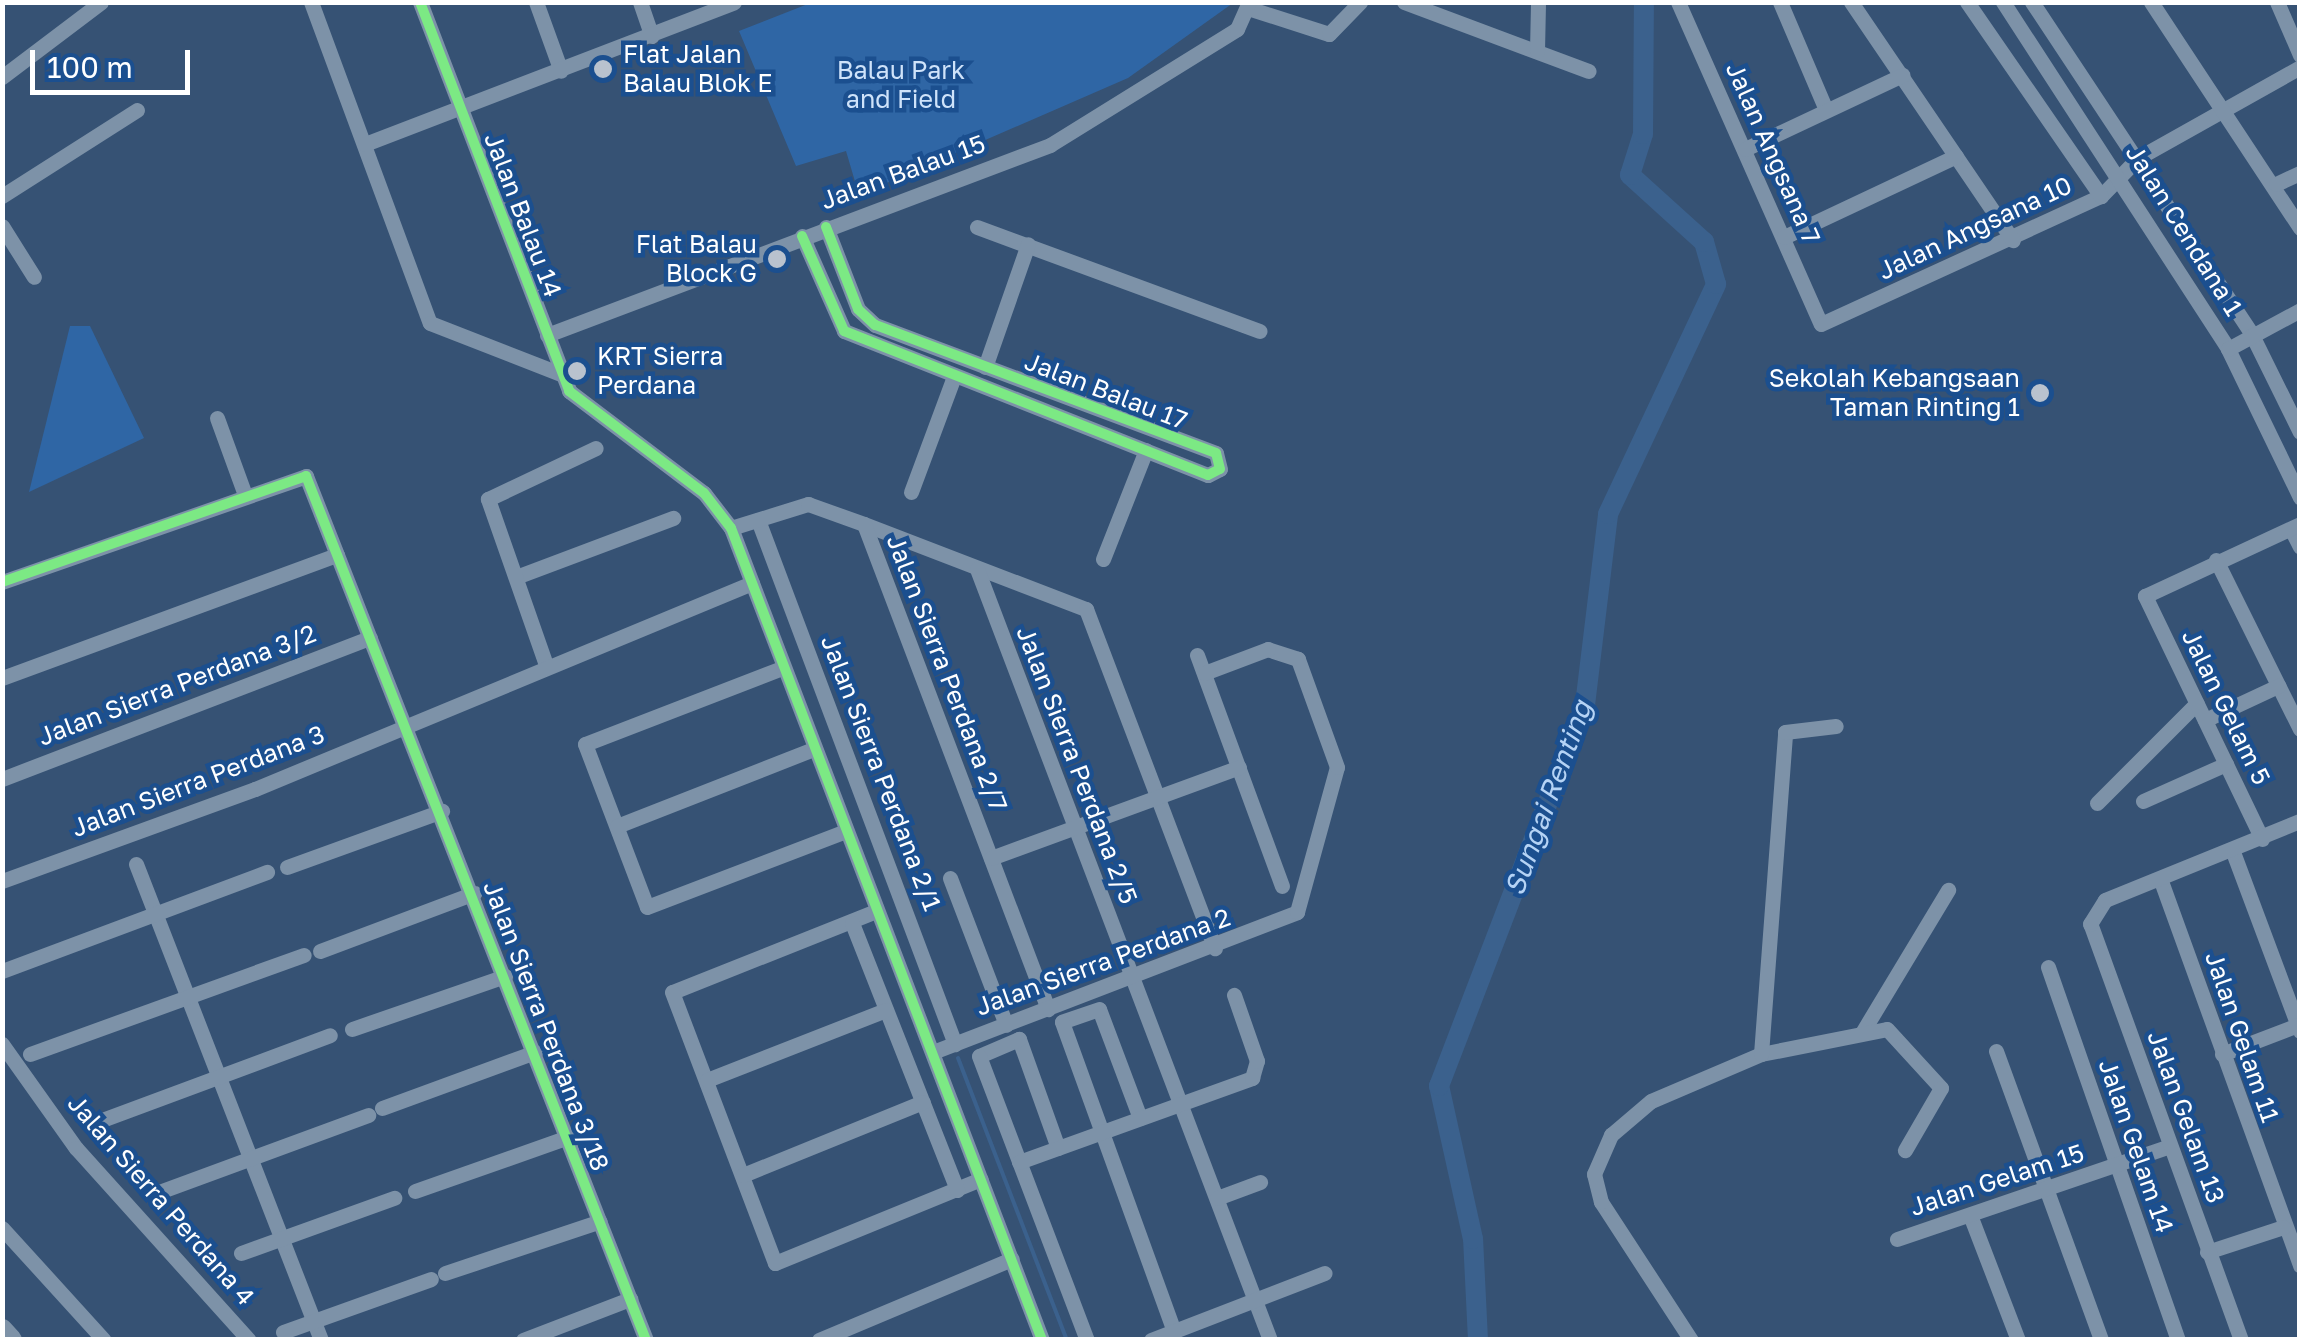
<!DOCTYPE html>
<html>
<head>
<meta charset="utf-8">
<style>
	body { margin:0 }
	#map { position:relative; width:2302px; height:1342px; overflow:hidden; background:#365274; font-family:"Golos Text",sans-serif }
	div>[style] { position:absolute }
	.green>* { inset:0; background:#2f66a5 }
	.stream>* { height:4px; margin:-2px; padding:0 2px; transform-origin:2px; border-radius:2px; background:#3b618d }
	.river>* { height:20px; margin:-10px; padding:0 10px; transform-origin:10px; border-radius:10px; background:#3b618d }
	.minor>* { height:15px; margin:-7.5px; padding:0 7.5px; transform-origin:7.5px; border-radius:7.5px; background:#7d92a8 }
	.highway>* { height:22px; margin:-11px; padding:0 11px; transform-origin:11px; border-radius:11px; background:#7e92a7 }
	.cycleway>* { height:10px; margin:-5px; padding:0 5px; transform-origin:5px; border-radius:5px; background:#7ce984 }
	.dots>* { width:28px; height:28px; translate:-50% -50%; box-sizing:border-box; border:5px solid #1b4f8f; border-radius:50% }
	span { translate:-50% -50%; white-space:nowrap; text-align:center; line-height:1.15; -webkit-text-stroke:9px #1b4f8f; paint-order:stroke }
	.poi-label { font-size:25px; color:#fff }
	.left { translate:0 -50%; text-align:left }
	.right { translate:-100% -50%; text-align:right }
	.park-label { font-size:25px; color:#cfe3fa }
	.street-label { font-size:25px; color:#fff }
	.water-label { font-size:28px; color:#b5d3f5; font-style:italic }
	.frame { position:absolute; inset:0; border:5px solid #fff; pointer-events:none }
	.scale { position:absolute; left:30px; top:50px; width:160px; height:45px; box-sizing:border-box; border:5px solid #fff; border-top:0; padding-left:12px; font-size:30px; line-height:35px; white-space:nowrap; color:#fff; -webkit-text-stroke:8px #1b4f8f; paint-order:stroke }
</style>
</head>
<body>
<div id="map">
	<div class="green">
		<i style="clip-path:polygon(813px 2px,1233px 2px,1233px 3px,1128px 78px,859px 195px,846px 151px,796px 166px,739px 31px)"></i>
		<i style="clip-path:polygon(70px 326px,90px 326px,144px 438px,29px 492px)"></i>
	</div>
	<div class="stream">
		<i style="left:958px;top:1058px;width:302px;rotate:68.9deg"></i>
	</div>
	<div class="river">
		<i style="left:1478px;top:1340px;width:101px;rotate:-92.8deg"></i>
		<i style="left:1473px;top:1239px;width:157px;rotate:-102.5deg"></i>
		<i style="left:1439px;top:1086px;width:408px;rotate:-69deg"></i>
		<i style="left:1585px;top:705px;width:192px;rotate:-83.1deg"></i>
		<i style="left:1608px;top:514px;width:254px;rotate:-64.8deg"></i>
		<i style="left:1716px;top:284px;width:44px;rotate:-105.9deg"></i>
		<i style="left:1704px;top:242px;width:100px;rotate:-137.8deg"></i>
		<i style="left:1630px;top:175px;width:43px;rotate:-72.4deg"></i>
		<i style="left:1643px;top:134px;width:132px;rotate:-89.6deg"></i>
	</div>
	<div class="minor">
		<i style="left:311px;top:2px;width:342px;rotate:69.7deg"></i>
		<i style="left:430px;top:323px;width:141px;rotate:21.3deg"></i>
		<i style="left:420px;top:2px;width:417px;rotate:69deg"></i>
		<i style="left:569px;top:391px;width:169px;rotate:37.1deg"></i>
		<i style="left:704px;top:493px;width:44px;rotate:52.4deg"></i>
		<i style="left:731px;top:528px;width:870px;rotate:69.04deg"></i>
		<i style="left:536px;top:2px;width:73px;rotate:70.1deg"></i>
		<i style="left:640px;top:2px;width:36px;rotate:71deg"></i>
		<i style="left:1404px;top:2px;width:197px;rotate:20.5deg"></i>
		<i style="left:1678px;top:2px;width:352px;rotate:66.1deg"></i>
		<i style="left:1821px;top:324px;width:308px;rotate:-24.6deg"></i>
		<i style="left:2101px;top:196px;width:53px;rotate:-45.8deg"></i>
		<i style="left:2138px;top:158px;width:186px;rotate:-29.3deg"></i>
		<i style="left:1780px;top:2px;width:117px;rotate:66.9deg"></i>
		<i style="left:1851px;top:2px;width:288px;rotate:55.8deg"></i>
		<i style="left:1967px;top:2px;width:236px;rotate:55.4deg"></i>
		<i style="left:2003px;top:2px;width:414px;rotate:57deg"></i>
		<i style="left:2228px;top:349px;width:165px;rotate:64.1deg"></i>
		<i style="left:2032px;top:2px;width:399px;rotate:56.5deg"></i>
		<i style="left:2252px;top:335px;width:108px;rotate:63.7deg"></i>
		<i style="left:2151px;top:2px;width:271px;rotate:56.6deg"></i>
		<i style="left:2277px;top:2px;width:58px;rotate:66.5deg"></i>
		<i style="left:1248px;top:8px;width:85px;rotate:17.8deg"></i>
		<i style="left:1329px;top:34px;width:45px;rotate:-45.9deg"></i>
		<i style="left:1537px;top:51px;width:49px;rotate:-88.8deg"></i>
		<i style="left:2px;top:77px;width:124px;rotate:-37.1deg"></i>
		<i style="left:365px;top:144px;width:395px;rotate:-21deg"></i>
		<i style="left:1745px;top:149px;width:174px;rotate:-25.2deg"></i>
		<i style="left:2276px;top:184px;width:26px;rotate:-25deg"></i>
		<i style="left:2px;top:196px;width:160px;rotate:-32.5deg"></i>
		<i style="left:2px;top:226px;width:60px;rotate:57.9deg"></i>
		<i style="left:977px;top:227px;width:301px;rotate:20.2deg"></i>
		<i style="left:802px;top:236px;width:104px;rotate:66.1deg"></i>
		<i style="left:844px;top:331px;width:391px;rotate:21.6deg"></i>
		<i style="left:1208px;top:475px;width:13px;rotate:-27deg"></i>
		<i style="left:1220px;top:469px;width:16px;rotate:-104deg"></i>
		<i style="left:1216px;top:453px;width:364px;rotate:-159.4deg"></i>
		<i style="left:875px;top:325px;width:23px;rotate:-137deg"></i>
		<i style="left:858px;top:309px;width:88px;rotate:-111.3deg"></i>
		<i style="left:1784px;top:237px;width:190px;rotate:-25.2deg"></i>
		<i style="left:547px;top:335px;width:538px;rotate:-20.69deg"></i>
		<i style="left:1050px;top:145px;width:220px;rotate:-31.8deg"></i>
		<i style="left:1237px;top:29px;width:30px;rotate:-66deg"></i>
		<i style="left:2228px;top:349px;width:82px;rotate:-28.4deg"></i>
		<i style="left:985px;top:367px;width:130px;rotate:-70.7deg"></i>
		<i style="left:217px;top:418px;width:79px;rotate:70deg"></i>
		<i style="left:911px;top:492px;width:121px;rotate:-69.6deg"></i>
		<i style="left:758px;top:520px;width:560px;rotate:69.4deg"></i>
		<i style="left:864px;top:524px;width:238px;rotate:21deg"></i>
		<i style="left:1086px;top:609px;width:363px;rotate:69.2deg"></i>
		<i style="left:731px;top:528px;width:81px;rotate:-17.3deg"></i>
		<i style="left:808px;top:504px;width:59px;rotate:19.7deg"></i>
		<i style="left:864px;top:524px;width:519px;rotate:69.22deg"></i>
		<i style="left:2291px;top:529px;width:20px;rotate:63deg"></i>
		<i style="left:1103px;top:559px;width:117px;rotate:-68.5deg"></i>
		<i style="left:2216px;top:560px;width:189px;rotate:63.6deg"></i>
		<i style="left:977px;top:569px;width:825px;rotate:69.19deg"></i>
		<i style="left:516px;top:577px;width:168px;rotate:-20.6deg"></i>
		<i style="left:2px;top:582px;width:322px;rotate:-19.2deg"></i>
		<i style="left:306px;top:476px;width:928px;rotate:68.52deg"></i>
		<i style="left:1197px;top:655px;width:246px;rotate:69.8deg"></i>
		<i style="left:545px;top:662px;width:173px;rotate:-109.3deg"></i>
		<i style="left:488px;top:499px;width:119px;rotate:-25.3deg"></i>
		<i style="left:782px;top:668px;width:211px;rotate:158.9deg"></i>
		<i style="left:585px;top:744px;width:174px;rotate:69.2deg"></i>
		<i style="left:647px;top:907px;width:210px;rotate:-20.9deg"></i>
		<i style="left:2px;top:678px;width:357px;rotate:-20.2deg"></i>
		<i style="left:2205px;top:720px;width:81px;rotate:-25deg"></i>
		<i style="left:2px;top:779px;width:394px;rotate:-21deg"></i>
		<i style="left:2143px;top:801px;width:91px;rotate:-24deg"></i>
		<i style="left:2097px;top:803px;width:141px;rotate:-45deg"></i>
		<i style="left:617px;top:826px;width:211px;rotate:-21.4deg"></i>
		<i style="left:2262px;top:839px;width:270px;rotate:-115.7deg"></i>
		<i style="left:2145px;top:596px;width:171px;rotate:-24.9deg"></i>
		<i style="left:2233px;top:852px;width:191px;rotate:69.5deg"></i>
		<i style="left:991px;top:858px;width:264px;rotate:-20.1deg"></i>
		<i style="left:136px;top:864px;width:511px;rotate:68.76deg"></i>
		<i style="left:287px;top:867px;width:165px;rotate:-19.9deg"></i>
		<i style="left:950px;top:878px;width:157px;rotate:69.1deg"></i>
		<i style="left:2px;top:881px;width:269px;rotate:-20deg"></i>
		<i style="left:255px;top:789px;width:538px;rotate:-22.51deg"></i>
		<i style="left:2161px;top:881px;width:409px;rotate:70.1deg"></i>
		<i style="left:876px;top:911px;width:219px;rotate:158.3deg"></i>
		<i style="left:672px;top:992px;width:290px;rotate:69.2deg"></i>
		<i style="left:775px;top:1263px;width:222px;rotate:-22.2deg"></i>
		<i style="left:852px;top:923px;width:287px;rotate:68.5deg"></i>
		<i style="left:320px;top:951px;width:165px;rotate:-20.6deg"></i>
		<i style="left:2048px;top:967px;width:395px;rotate:70.8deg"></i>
		<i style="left:2px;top:971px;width:283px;rotate:-20.5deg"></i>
		<i style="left:352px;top:1029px;width:162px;rotate:-19.1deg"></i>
		<i style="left:1863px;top:1031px;width:165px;rotate:-58.9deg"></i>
		<i style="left:2px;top:1044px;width:128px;rotate:54.6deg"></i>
		<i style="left:76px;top:1148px;width:258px;rotate:48deg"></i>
		<i style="left:1996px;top:1051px;width:307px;rotate:70deg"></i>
		<i style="left:933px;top:1052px;width:390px;rotate:-21deg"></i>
		<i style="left:1297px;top:912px;width:150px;rotate:-74.6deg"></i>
		<i style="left:1337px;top:767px;width:115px;rotate:-109.9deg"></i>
		<i style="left:1298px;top:659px;width:32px;rotate:-162deg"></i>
		<i style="left:1268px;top:649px;width:68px;rotate:159.4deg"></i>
		<i style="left:30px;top:1054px;width:291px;rotate:-19.9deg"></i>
		<i style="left:1761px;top:1054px;width:128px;rotate:-11.2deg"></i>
		<i style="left:1887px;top:1029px;width:80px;rotate:47.5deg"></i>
		<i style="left:1941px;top:1088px;width:72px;rotate:120.1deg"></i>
		<i style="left:2222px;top:1054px;width:81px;rotate:-20.9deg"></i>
		<i style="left:707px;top:1080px;width:192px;rotate:-21.4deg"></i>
		<i style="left:382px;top:1108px;width:163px;rotate:-20.1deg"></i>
		<i style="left:1140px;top:1118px;width:116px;rotate:-110.6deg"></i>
		<i style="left:1099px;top:1009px;width:39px;rotate:161deg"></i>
		<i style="left:1062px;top:1022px;width:329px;rotate:70.1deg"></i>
		<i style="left:102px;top:1120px;width:243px;rotate:-20.4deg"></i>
		<i style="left:1058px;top:1148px;width:116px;rotate:-109.7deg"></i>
		<i style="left:1019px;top:1039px;width:43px;rotate:157deg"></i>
		<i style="left:979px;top:1056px;width:304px;rotate:69.2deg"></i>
		<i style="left:1019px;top:1162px;width:248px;rotate:-19.8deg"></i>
		<i style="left:1252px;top:1078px;width:18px;rotate:-74deg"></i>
		<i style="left:1257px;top:1061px;width:70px;rotate:-109.2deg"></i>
		<i style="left:743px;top:1175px;width:194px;rotate:-22.1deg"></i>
		<i style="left:415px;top:1191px;width:162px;rotate:-19.4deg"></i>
		<i style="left:159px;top:1192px;width:223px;rotate:-20.2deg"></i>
		<i style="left:1217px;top:1198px;width:46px;rotate:-20.4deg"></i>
		<i style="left:1970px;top:1215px;width:134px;rotate:69deg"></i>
		<i style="left:2px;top:1228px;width:151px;rotate:47.7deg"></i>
		<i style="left:1897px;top:1239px;width:288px;rotate:-18.8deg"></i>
		<i style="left:2207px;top:1252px;width:80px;rotate:-18.2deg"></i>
		<i style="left:241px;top:1253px;width:163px;rotate:-19.8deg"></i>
		<i style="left:445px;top:1273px;width:163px;rotate:-18.5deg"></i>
		<i style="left:283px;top:1332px;width:157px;rotate:-19.7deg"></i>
		<i style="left:523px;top:1340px;width:115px;rotate:-21deg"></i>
		<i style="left:819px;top:1340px;width:209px;rotate:-22.8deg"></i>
		<i style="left:1151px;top:1340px;width:186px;rotate:-21.1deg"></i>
		<i style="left:1691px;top:1340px;width:165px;rotate:-123.1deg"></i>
		<i style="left:1601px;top:1202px;width:29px;rotate:-104deg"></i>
		<i style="left:1594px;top:1174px;width:43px;rotate:-66.4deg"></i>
		<i style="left:1611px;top:1135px;width:52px;rotate:-40.4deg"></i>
		<i style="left:1651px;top:1101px;width:120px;rotate:-23.1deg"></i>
		<i style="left:1761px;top:1054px;width:323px;rotate:-85.7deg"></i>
		<i style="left:1785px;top:732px;width:51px;rotate:-6.7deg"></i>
		<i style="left:2241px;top:1340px;width:443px;rotate:-109.9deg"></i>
		<i style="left:2090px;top:924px;width:28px;rotate:-58deg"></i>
		<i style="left:2105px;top:900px;width:210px;rotate:-22.1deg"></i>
	</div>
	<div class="highway">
		<i style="left:2px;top:1330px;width:13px;rotate:48deg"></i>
	</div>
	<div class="cycleway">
		<i style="left:420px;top:2px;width:417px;rotate:69deg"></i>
		<i style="left:569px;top:391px;width:169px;rotate:37.1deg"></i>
		<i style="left:704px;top:493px;width:44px;rotate:52.4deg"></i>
		<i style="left:731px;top:528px;width:870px;rotate:69.04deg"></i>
		<i style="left:802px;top:236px;width:104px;rotate:66.1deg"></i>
		<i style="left:844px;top:331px;width:391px;rotate:21.6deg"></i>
		<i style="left:1208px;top:475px;width:13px;rotate:-27deg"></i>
		<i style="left:1220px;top:469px;width:16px;rotate:-104deg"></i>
		<i style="left:1216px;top:453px;width:364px;rotate:-159.4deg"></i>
		<i style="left:875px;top:325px;width:23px;rotate:-137deg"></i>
		<i style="left:858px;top:309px;width:88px;rotate:-111.3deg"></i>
		<i style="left:2px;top:582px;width:322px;rotate:-19.2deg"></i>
		<i style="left:306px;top:476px;width:928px;rotate:68.52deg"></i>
	</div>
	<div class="dots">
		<i style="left:603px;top:69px;background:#b9c2ce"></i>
		<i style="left:777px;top:259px;background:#b9c2ce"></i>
		<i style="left:577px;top:371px;background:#b9c2ce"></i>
		<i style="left:2040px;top:393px;background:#b9c2ce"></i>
	</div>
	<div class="poi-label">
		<span class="left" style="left:623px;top:69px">Flat Jalan<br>Balau Blok E</span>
		<span class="right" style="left:757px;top:259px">Flat Balau<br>Block G</span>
		<span class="left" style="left:597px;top:371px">KRT Sierra<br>Perdana</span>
		<span class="right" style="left:2020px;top:393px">Sekolah Kebangsaan<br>Taman Rinting 1</span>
	</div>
	<div class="park-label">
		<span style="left:901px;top:85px">Balau Park<br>and Field</span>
	</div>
	<div class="street-label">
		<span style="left:1773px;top:153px;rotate:66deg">Jalan Angsana 7</span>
		<span style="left:903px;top:172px;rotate:-20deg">Jalan Balau 15</span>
		<span style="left:523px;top:215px;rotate:69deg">Jalan Balau 14</span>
		<span style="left:1975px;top:228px;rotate:-25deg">Jalan Angsana 10</span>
		<span style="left:2184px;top:230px;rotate:58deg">Jalan Cendana 1</span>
		<span style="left:1106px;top:391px;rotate:21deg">Jalan Balau 17</span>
		<span style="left:947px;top:673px;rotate:69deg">Jalan Sierra Perdana 2/7</span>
		<span style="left:177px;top:685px;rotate:-21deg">Jalan Sierra Perdana 3/2</span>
		<span style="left:2226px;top:707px;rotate:64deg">Jalan Gelam 5</span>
		<span style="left:1077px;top:765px;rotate:69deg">Jalan Sierra Perdana 2/5</span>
		<span style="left:881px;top:773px;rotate:69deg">Jalan Sierra Perdana 2/1</span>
		<span style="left:198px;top:781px;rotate:-21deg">Jalan Sierra Perdana 3</span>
		<span style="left:1103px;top:962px;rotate:-20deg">Jalan Sierra Perdana 2</span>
		<span style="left:546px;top:1026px;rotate:69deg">Jalan Sierra Perdana 3/18</span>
		<span style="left:2242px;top:1037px;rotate:71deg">Jalan Gelam 11</span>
		<span style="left:2186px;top:1117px;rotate:70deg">Jalan Gelam 13</span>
		<span style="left:2136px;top:1146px;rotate:71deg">Jalan Gelam 14</span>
		<span style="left:1997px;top:1180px;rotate:-18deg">Jalan Gelam 15</span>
		<span style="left:161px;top:1200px;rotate:49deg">Jalan Sierra Perdana 4</span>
	</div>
	<div class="water-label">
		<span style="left:1548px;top:798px;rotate:-70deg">Sungai Renting</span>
	</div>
	<div class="frame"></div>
	<div class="scale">100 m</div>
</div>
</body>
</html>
